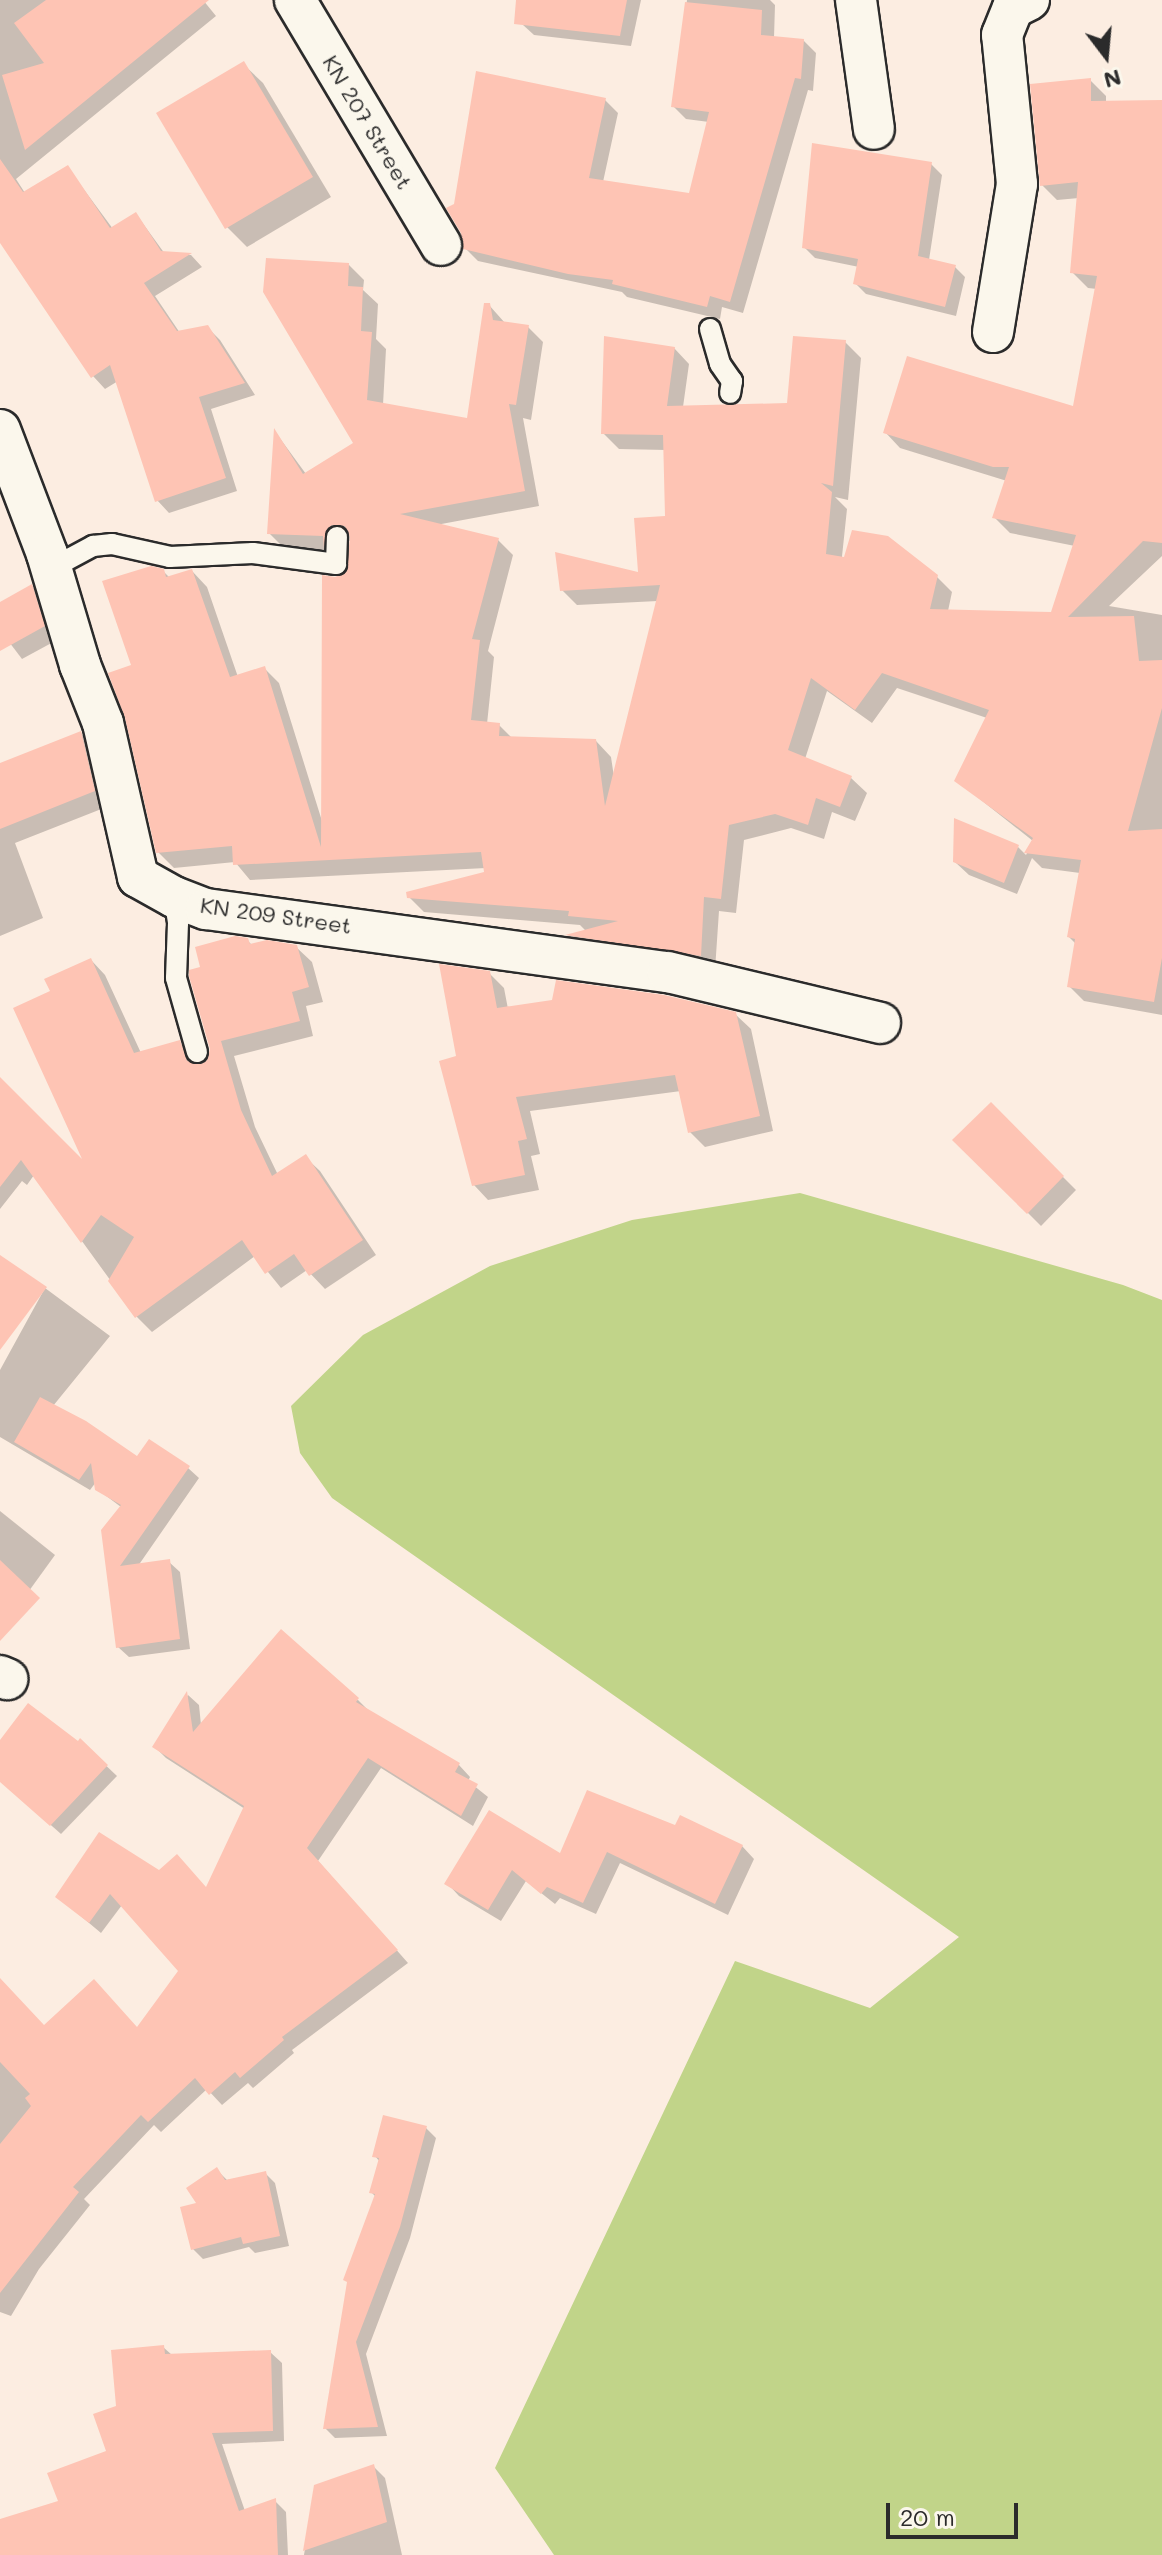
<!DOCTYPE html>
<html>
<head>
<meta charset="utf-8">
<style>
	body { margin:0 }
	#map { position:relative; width:1162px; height:2555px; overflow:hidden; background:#fcede1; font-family:Mali,sans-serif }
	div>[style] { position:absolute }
	.green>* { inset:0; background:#c1d489 }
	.shadow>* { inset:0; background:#0003 }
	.building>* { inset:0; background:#fec4b4 }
	.roads { filter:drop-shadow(2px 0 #2b2b2b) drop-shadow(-2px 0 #2b2b2b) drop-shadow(0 2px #2b2b2b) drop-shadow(0 -2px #2b2b2b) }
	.lane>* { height:20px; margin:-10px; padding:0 10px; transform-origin:10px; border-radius:10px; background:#fbf7ec }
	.street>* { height:40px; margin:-20px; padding:0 20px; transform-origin:20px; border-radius:20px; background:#fbf7ec }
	span { translate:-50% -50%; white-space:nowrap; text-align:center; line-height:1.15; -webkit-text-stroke:6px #fbf7ec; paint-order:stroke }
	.street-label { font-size:22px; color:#2b2b2b }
	.north { position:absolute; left:1066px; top:16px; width:80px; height:80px; -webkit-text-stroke:6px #fbf7ec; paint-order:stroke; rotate:164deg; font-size:22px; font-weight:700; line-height:32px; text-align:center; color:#2b2b2b }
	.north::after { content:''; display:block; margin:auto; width:28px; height:36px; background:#2b2b2b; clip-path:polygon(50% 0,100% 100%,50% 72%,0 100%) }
	.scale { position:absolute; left:886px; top:2503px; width:132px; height:36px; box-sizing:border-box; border:4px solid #2b2b2b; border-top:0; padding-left:10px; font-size:24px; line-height:28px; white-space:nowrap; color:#2b2b2b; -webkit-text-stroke:6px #fbf7ec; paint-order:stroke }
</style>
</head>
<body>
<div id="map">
	<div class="green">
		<i style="clip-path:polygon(800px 1193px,1123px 1285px,1162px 1300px,1162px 2555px,554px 2555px,495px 2468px,735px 1961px,870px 2008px,959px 1937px,332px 1498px,300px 1453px,291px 1406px,363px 1335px,490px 1266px,632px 1220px)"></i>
	</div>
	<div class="shadow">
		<i style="clip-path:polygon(0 0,203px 0,216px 16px,16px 179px,25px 193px,68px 168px,113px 229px,136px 214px,165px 254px,191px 255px,202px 267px,155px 296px,180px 333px,207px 327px,220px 340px,255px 395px,211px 409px,237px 491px,169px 513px,157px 500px,118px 381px,105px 389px,93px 376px,0 241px)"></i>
		<i style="clip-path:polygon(524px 0,641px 0,631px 46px,534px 35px,522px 24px)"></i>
		<i style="clip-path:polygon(687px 0,770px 0,775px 5px,774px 38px,803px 40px,816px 53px,813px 91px,808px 90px,743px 313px,722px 307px,720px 319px,627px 297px,622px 292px,478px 261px,465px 248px,605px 100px,618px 113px,603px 182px,690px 195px,709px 122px,686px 119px,673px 106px)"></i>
		<i style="clip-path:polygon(243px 64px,263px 83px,331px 197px,247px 247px,227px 227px)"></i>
		<i style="clip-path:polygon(1090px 80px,1106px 96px,1106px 103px,1162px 102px,1162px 556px,1109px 606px,1162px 615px,1162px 1015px,1084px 1001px,1069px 986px,1076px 944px,1069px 937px,1080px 873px,1042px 868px,1032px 858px,1017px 894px,969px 875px,955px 862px,1018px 847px,1026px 855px,1033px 841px,957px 781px,987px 718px,897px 688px,872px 723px,827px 691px,805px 759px,851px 778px,867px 793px,855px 821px,832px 812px,824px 839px,791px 828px,744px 840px,736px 913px,719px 911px,715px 970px,582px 949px,568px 936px,586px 931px,580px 925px,424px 912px,409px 897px,487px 874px,486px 868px,250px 880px,235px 862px,174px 868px,158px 852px,133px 667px,163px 571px,170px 578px,192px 571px,207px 587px,238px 677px,264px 668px,279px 683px,322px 821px,335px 579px,348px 573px,352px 540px,327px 550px,284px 548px,269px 533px,276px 433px,306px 474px,356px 443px,265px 292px,349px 265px,364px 280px,363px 290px,378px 304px,376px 339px,386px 349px,383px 405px,469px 420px,489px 305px,505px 323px,528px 327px,543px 342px,531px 420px,523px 418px,539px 506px,436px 525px,498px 540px,513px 555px,488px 651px,494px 657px,487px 724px,499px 725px,512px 738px,596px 741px,611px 757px,614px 777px,658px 601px,577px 605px,562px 590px,640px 574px,667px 518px,666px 450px,619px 449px,603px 433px,674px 348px,689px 364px,683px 407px,789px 404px,845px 342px,861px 358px,848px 500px,835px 497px,847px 509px,841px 566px,936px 576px,952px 592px,948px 611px,1053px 614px,1075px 546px,1010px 533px,995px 518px,1007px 481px,900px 448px,885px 432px,1075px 409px,1097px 289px,1088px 288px,1072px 272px,1079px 198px,1057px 200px,1042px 185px)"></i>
		<i style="clip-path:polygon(931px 164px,942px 175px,929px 260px,954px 266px,965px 277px,956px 316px,866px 294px,855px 283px,859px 267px,815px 258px,804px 247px)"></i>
		<i style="clip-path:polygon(32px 586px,45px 600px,57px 640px,22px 659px,0 630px,0 604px)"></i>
		<i style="clip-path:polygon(81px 733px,95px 748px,109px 806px,15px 843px,43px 918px,0 936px,0 765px)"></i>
		<i style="clip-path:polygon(247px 940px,253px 946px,296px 947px,312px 962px,323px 1002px,306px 1006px,313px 1036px,234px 1056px,255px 1127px,278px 1175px,305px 1157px,320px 1171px,376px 1255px,325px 1289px,307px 1270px,281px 1288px,255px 1256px,152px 1332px,137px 1317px,34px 1175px,27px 1185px,22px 1181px,0 1209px,0 1080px,88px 1167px,52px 992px,91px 960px,105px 975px,141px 1053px,179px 1042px,194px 1057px,198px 1066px,209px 1062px,212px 1049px,203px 969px)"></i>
		<i style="clip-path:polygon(489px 973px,504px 988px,508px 1009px,735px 1014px,751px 1029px,773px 1131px,705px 1147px,690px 1132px,681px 1091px,530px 1111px,540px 1154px,531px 1156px,539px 1190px,488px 1200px,474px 1185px,459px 1057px)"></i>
		<i style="clip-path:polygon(991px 1105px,1076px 1190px,1041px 1226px,955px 1140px)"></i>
		<i style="clip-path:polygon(45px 1288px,110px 1336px,53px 1406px,138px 1459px,188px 1468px,199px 1478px,138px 1566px,169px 1562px,180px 1572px,190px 1649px,129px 1657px,118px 1647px,121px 1507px,97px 1489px,96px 1482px,90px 1490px,0 1437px,0 1370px)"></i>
		<i style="clip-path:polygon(0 1511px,55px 1555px,0 1631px)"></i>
		<i style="clip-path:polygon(188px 1695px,199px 1705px,201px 1725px,358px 1700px,369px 1711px,459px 1765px,470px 1777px,468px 1781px,488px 1797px,473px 1826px,381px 1768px,318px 1861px,408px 1963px,292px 2050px,294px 2053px,253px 2088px,248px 2083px,222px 2105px,207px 2089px,161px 2132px,154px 2125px,84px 2199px,90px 2205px,39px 2269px,11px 2316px,0 2312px,0 2010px,44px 2027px,138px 2030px,181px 1971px,122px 1905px,101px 1933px,58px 1897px,159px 1873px,207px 1889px,245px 1809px,166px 1758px,155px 1747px)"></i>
		<i style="clip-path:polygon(80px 1741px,117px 1776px,61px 1834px,0 1780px,0 1743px)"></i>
		<i style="clip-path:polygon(676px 1827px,742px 1846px,754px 1859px,728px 1915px,620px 1863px,596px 1914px,560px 1898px,555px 1904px,526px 1881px,501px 1921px,459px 1896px,447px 1883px)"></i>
		<i style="clip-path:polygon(426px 2128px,436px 2138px,410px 2238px,366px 2354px,387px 2436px,335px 2438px,325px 2428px,376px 2197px,371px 2192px,380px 2162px,375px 2156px)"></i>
		<i style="clip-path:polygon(217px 2170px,227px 2180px,265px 2173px,275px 2183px,289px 2246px,255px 2253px,249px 2247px,203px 2259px,193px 2249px,199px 2204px)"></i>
		<i style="clip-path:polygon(163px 2347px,172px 2355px,270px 2352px,282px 2363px,284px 2441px,222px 2444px,245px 2511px,275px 2501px,286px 2512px,288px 2555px,0 2555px,0 2521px,60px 2502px,109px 2452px,119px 2407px)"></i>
		<i style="clip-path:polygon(374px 2467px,385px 2478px,402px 2555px,304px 2555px,315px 2487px)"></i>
	</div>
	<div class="building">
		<i style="clip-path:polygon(46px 0,209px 0,25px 150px,2px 75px,44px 63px,14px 23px)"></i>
		<i style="clip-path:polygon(516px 0,627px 0,620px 36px,514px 24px)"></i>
		<i style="clip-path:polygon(685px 2px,762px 10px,761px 35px,804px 39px,801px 79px,795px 78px,730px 302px,710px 296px,707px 307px,612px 284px,613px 280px,568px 274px,463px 249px,461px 233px,446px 208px,454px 204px,476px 71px,606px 98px,589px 178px,689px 193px,709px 112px,671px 107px)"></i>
		<i style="clip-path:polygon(244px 61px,313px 177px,225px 229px,156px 113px)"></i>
		<i style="clip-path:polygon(1091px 78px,1091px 101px,1162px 100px,1162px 543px,1143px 541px,1068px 617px,1134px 616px,1139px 661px,1162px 660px,1162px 708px,1128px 831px,1162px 829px,1162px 958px,1154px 1002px,1067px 987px,1075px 939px,1067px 937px,1081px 860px,1024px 853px,1033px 838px,954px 781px,989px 710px,882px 673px,855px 710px,811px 678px,788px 750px,852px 776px,840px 807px,816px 798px,808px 825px,775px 814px,729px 825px,721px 899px,704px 897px,701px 956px,565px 935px,618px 921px,568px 916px,569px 911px,407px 898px,406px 892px,484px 872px,481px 852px,233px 865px,232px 846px,156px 853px,125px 718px,108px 673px,131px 665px,102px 581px,151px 566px,164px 569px,166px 577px,192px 569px,230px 677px,265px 666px,321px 847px,322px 575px,335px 577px,346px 572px,350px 537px,345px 526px,332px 525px,326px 531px,324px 549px,323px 536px,267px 534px,274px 428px,303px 474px,353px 443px,263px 292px,266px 258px,349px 263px,348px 286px,363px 287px,361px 331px,372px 332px,367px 400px,467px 418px,484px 303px,490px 303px,493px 320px,529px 325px,516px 405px,509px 404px,525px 491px,400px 514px,499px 538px,472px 639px,480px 640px,471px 720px,500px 723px,499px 736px,596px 739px,605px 806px,660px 585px,560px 591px,555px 552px,638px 572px,634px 518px,665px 516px,663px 435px,601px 434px,604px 336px,675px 347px,667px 406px,787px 403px,793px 336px,846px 340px,833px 486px,821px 483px,832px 492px,826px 554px,844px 557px,852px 530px,888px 536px,938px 575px,930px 609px,1051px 612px,1076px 535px,992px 518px,1009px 467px,993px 467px,883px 433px,907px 356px,1073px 406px,1097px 276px,1070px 273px,1078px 182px,1040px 186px,1030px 84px)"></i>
		<i style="clip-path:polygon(812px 143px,932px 162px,918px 256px,956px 265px,945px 307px,853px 284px,858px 259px,802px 248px)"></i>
		<i style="clip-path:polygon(0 159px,23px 192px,68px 165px,110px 228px,136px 212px,161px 251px,192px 253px,144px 283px,177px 331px,208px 325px,245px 383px,199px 397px,226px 478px,155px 502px,110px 365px,91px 378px,0 243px)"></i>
		<i style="clip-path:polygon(32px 584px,45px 626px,0 651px,0 602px)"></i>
		<i style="clip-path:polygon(81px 731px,95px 791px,0 829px,0 763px)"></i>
		<i style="clip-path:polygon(954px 818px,1019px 845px,1004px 883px,953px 862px)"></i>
		<i style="clip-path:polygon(235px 936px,248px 938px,250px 944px,267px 940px,297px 945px,309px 987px,292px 992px,300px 1021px,221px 1041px,241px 1110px,272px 1176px,306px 1154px,363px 1240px,309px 1276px,294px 1254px,265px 1274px,242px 1240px,135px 1318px,108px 1281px,134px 1237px,101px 1215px,81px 1243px,21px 1160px,0 1187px,0 1077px,82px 1159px,13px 1008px,50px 991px,44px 979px,91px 958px,134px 1053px,180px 1040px,187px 1061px,201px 1064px,207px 1060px,210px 1049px,189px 976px,189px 970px,200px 967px,195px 947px)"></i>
		<i style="clip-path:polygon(439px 964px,490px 971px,497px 1008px,552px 1000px,556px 980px,664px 995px,736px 1012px,760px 1116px,688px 1133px,675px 1075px,516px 1097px,527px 1139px,518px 1141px,525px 1175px,472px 1186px,439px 1061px,456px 1056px)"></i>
		<i style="clip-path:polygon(991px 1102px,1064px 1176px,1027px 1214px,952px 1140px)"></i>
		<i style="clip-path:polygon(0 1255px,47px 1287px,0 1350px)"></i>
		<i style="clip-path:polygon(40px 1397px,86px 1421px,137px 1456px,149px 1439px,190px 1466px,120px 1566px,170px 1559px,180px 1639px,116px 1648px,101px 1530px,121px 1505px,95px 1490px,91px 1463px,79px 1480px,14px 1442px)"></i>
		<i style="clip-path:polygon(0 1560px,40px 1598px,0 1641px)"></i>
		<i style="clip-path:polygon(281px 1629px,359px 1698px,356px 1702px,460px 1763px,455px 1772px,478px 1784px,461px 1816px,368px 1758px,307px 1848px,398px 1950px,282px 2037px,284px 2040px,240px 2078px,235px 2072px,209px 2095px,195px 2078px,148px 2122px,141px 2115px,73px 2187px,79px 2192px,0 2293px,0 2144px,31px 2106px,25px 2098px,30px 2094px,0 2062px,0 1978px,44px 2025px,94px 1979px,137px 2027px,178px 1971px,110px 1894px,89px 1923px,55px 1897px,99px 1832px,159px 1870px,177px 1854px,206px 1887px,244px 1806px,152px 1747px,187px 1691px,193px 1732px)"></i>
		<i style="clip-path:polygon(28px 1703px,78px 1741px,80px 1738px,108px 1765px,50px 1826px,0 1782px,0 1740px)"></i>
		<i style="clip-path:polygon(587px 1790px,675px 1825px,680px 1815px,743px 1845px,715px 1904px,607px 1852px,583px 1903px,547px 1887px,541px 1894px,512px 1870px,488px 1910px,444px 1884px,489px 1810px,560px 1853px)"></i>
		<i style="clip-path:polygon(383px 2115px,427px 2126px,400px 2227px,356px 2342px,378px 2427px,323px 2429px,347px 2282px,343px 2280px,375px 2194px,369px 2193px,379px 2158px,372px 2157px)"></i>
		<i style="clip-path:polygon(217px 2167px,225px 2180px,266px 2171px,280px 2236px,243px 2244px,241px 2237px,191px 2250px,180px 2207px,196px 2203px,186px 2188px)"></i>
		<i style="clip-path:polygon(164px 2345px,165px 2354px,271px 2350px,273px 2431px,212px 2433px,239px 2511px,276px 2498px,278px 2555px,0 2555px,0 2519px,58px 2501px,47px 2473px,106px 2451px,93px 2414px,116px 2406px,111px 2350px)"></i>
		<i style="clip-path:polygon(374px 2464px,387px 2522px,303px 2551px,314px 2485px)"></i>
	</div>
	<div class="roads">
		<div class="lane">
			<i style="left:710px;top:329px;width:36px;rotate:74deg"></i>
			<i style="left:720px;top:364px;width:21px;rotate:55deg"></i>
			<i style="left:732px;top:381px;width:12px;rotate:99deg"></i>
			<i style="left:52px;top:568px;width:47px;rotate:-28.2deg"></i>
			<i style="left:93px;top:546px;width:19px;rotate:-6deg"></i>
			<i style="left:112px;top:544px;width:59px;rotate:12.6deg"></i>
			<i style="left:170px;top:557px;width:83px;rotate:-2.8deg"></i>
			<i style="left:253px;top:553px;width:84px;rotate:7.5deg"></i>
			<i style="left:336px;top:564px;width:27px;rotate:-88deg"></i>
			<i style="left:174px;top:897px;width:26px;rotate:81deg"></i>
			<i style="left:178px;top:923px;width:55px;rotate:92.1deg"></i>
			<i style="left:176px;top:978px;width:77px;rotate:74.2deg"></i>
		</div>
		<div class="street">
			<i style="left:295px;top:0;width:285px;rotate:59.2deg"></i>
			<i style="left:856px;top:0;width:130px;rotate:82.1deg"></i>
			<i style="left:993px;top:332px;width:150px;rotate:-80.8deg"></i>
			<i style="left:1017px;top:184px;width:150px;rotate:-95.7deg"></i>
			<i style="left:1002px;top:35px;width:29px;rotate:-68deg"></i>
			<i style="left:1013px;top:8px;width:18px;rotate:-27deg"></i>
			<i style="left:0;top:430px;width:133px;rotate:69.2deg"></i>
			<i style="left:47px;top:554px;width:116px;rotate:73.4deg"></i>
			<i style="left:80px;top:665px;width:62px;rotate:68.4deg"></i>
			<i style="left:103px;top:723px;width:158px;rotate:77.2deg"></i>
			<i style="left:138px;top:877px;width:41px;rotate:29.1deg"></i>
			<i style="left:174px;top:897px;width:34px;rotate:21deg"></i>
			<i style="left:206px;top:909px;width:466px;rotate:7.8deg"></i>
			<i style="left:668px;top:972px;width:218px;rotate:13.5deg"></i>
			<i style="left:0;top:1676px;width:8px;rotate:23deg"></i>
		</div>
	</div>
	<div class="street-label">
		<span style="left:368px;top:122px;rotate:59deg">KN 207 Street</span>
		<span style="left:276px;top:915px;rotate:8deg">KN 209 Street</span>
	</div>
	<div class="north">N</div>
	<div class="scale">20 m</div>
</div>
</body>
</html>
